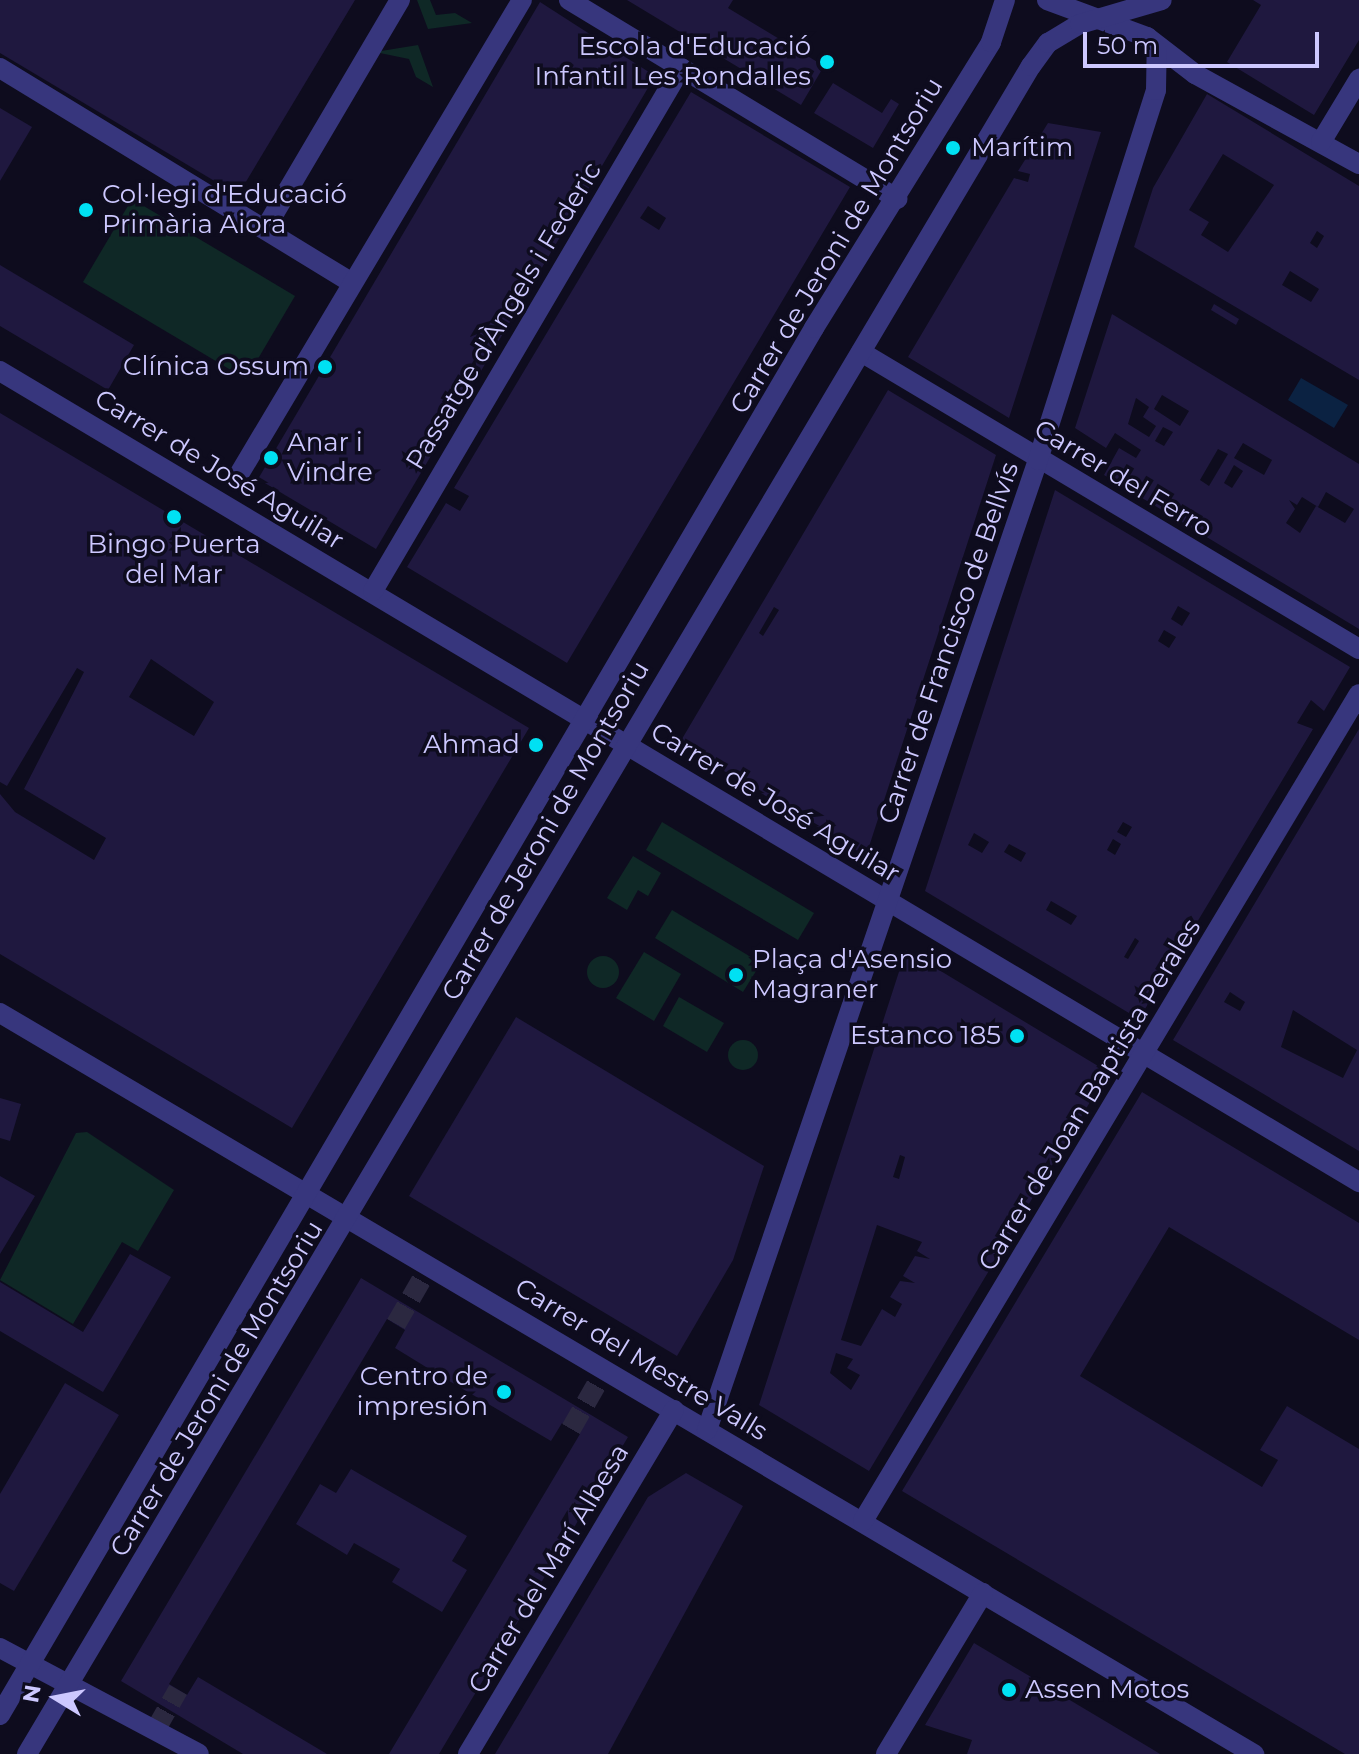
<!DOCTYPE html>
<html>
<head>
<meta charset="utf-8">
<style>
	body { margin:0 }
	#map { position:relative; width:1359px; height:1754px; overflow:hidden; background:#0e0c1e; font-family:Montserrat,sans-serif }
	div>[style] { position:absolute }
	.green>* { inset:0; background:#0f2826 }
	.round { border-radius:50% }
	.water>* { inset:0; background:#0b2242 }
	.building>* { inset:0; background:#1f183f }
	.minor-tunnel>* { height:20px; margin-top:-10px; transform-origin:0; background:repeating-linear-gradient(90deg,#2b2840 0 20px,transparent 0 30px) }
	.minor>* { height:20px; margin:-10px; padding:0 10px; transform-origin:10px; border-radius:10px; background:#37367d }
	.dots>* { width:22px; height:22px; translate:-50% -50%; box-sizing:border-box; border:4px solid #0e0c1e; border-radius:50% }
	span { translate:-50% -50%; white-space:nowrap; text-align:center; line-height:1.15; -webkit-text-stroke:7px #0e0c1e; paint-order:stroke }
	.poi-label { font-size:26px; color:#cdc8ff }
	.right { translate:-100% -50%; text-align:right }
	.left { translate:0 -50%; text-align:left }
	.street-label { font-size:26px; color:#cdc8ff }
	.north { position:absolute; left:16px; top:1658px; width:80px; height:80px; -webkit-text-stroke:6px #0e0c1e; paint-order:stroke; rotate:280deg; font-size:22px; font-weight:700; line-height:32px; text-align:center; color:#cdc8ff }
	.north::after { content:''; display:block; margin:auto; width:28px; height:36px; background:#cdc8ff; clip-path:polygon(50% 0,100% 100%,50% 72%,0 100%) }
	.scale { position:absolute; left:1083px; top:32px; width:236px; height:36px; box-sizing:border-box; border:4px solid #cdc8ff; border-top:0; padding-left:10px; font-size:24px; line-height:28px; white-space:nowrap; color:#cdc8ff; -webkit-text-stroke:6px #0e0c1e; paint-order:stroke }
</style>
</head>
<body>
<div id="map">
	<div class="green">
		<i style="clip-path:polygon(417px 0,430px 0,436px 15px,455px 13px,472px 23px,428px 29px)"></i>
		<i style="clip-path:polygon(418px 45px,433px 87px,416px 77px,409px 59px,375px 52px)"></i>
		<i style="clip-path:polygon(132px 199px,295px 296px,246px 379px,83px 282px)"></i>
		<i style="clip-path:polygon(662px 822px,814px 913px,798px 940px,646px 850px)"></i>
		<i style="clip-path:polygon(633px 856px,661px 873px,648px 896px,638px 890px,627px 910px,607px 898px)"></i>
		<i style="clip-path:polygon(672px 910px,761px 963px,743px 992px,655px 938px)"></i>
		<i style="clip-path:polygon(644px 952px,681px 974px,654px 1021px,616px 998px)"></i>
		<i class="round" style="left:587px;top:956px;width:32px;height:32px"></i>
		<i style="clip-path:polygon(679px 997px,724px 1023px,707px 1052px,663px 1026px)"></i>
		<i class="round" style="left:728px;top:1040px;width:30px;height:30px"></i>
		<i style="clip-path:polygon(87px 1132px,174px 1190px,138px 1251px,122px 1242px,73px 1324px,0 1280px,76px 1133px)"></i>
	</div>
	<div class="water">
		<i style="clip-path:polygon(1301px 378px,1348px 405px,1334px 428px,1288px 400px)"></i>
	</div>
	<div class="building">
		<i style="clip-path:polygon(0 0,355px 0,238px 195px,0 53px)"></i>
		<i style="clip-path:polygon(627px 0,733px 0,728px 8px,824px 66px,801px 105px)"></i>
		<i style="clip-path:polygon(1253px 0,1359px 0,1359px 40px,1314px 115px,1227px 62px,1261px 5px)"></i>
		<i style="clip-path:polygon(540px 2px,655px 76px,376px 549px,258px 479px)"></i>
		<i style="clip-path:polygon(833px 83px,882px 113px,891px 99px,899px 104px,873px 148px,814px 113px)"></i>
		<i style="clip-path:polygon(evenodd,691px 92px,850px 187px,567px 663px,407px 567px,446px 503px,460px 511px,469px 496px,454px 488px,691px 92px,648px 206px,666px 218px,659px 230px,640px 218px,648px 206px)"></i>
		<i style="clip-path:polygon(evenodd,1207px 94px,1359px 186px,1359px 380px,1134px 247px,1153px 188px,1207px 94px,1223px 154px,1274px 185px,1228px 252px,1201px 235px,1209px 222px,1189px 210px,1223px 154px,1207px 94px,1317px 231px,1324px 236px,1317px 248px,1310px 243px,1317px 231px,1207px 94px,1290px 271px,1319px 289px,1311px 302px,1282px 285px,1290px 271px)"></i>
		<i style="clip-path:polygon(0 108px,32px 127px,0 181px)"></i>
		<i style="clip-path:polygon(1048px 123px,1101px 132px,1009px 418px,908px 357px,1014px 178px,1028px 182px,1030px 174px,1018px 171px)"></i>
		<i style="clip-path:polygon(0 265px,134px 345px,108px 390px,0 326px)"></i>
		<i style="clip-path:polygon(1214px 304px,1239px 319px,1236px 325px,1211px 310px)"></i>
		<i style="clip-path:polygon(evenodd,1112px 314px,1359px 464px,1359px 629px,1104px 475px,1119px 448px,1136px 458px,1141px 450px,1115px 433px,1106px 448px,1075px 428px,1112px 314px,1162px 395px,1189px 411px,1180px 426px,1154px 409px,1162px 395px,1112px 314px,1136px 398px,1149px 407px,1143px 417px,1156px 426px,1149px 437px,1128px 424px,1136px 398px,1112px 314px,1163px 427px,1173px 432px,1164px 446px,1155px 441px,1163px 427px,1112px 314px,1243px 443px,1272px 460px,1264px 475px,1234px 458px,1243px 443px,1112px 314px,1218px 449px,1228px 454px,1209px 486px,1200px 480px,1218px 449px,1112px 314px,1234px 465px,1243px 471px,1232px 488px,1224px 483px,1234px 465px,1112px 314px,1326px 492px,1354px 509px,1345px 523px,1316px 506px,1300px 533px,1286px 523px,1295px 509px,1289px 500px,1297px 505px,1302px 497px,1318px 507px,1326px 492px)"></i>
		<i style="clip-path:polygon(evenodd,888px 390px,996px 455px,866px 856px,679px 744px,888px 390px,774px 607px,779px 610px,763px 636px,759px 633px,774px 607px)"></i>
		<i style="clip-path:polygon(evenodd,0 413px,529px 728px,292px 1128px,0 954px,0 794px,15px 812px,94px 860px,106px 838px,24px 789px,84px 672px,77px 668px,7px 786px,0 782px,0 413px,151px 659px,214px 702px,194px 736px,129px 697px,151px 659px)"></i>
		<i style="clip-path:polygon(evenodd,1055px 490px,1350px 667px,1324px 711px,1311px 700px,1297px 723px,1313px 729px,1139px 1019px,925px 891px,1055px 490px,1178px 606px,1190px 613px,1182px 626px,1171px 619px,1178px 606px,1055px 490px,1164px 630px,1176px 637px,1169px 648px,1158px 641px,1164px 630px,1055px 490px,1123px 822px,1132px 827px,1126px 837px,1117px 832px,1123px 822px,1055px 490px,974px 833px,989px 842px,982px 853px,968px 845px,974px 833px,1055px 490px,1113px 839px,1121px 844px,1115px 855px,1107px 850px,1113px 839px,1055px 490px,1009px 844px,1026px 853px,1021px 862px,1004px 852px,1009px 844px,1055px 490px,1051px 901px,1077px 916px,1071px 925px,1046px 910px,1051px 901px,1055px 490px,1135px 938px,1139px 941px,1128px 959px,1124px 957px,1135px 938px)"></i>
		<i style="clip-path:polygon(evenodd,1359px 729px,1359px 1151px,1173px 1040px,1359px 729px,1230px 992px,1245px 1002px,1240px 1011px,1224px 1002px,1230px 992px,1359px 729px,1293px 1010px,1357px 1050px,1343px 1078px,1281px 1047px,1293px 1010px)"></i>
		<i style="clip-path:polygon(evenodd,906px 950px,1108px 1072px,869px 1471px,759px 1405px,906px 950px,900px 1155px,905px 1157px,899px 1179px,893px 1177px,900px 1155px,906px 950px,877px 1225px,922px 1242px,917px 1251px,930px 1259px,915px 1256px,903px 1276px,915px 1283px,900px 1281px,890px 1297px,902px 1304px,895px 1317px,882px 1309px,861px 1346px,841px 1340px,877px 1225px,906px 950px,836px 1353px,853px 1359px,847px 1368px,860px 1375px,851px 1390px,830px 1373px,836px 1353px)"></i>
		<i style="clip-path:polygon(516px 1017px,764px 1166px,733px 1260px,677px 1356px,409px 1196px)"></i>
		<i style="clip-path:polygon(1142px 1092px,1359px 1223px,1359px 1340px,1169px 1227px,1080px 1376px,1262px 1487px,1278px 1460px,1260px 1450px,1287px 1406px,1359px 1449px,1359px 1754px,1345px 1754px,902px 1491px)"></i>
		<i style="clip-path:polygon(0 1098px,21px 1104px,10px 1141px,0 1138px)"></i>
		<i style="clip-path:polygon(0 1176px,35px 1196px,0 1254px)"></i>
		<i style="clip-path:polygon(130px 1254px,171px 1277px,103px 1392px,0 1331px,0 1282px,83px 1332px)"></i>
		<i style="clip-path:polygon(361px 1278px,628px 1437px,439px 1754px,389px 1754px,580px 1434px,562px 1423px,551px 1441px,439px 1375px,395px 1348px,405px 1330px,387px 1319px,169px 1684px,187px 1695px,198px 1677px,327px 1754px,243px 1754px,121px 1681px)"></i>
		<i style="clip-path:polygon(65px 1383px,119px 1415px,14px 1591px,0 1583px,0 1494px)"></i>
		<i style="clip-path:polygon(351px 1469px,467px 1536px,452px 1561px,467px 1570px,442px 1612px,392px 1582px,400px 1569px,354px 1543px,347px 1555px,296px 1524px,320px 1484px,336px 1493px)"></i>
		<i style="clip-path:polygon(686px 1473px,743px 1506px,608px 1754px,495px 1754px,648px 1497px)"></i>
		<i style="clip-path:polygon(974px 1643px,1152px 1749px,1160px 1754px,967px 1754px,972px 1740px,925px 1725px)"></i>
	</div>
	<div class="minor-tunnel">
		<i style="left:396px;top:1324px;width:68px;rotate:-60deg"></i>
		<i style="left:571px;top:1429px;width:70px;rotate:-60.2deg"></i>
		<i style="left:156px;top:1729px;width:45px;rotate:-60.6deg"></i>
	</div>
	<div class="minor">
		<i style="left:569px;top:0;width:384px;rotate:31.2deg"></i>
		<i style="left:1047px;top:0;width:107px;rotate:20.3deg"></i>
		<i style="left:1147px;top:37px;width:61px;rotate:37.6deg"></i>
		<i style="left:1195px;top:74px;width:187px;rotate:28.8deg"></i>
		<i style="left:0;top:68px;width:411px;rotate:31.4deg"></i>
		<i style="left:1321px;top:142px;width:74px;rotate:-58.9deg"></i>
		<i style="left:265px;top:229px;width:266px;rotate:-59.5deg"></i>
		<i style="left:861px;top:352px;width:580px;rotate:30.81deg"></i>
		<i style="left:0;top:371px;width:1583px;rotate:30.83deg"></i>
		<i style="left:238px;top:476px;width:554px;rotate:-59.18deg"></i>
		<i style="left:373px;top:591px;width:607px;rotate:-59.51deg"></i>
		<i style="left:0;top:1013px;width:1457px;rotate:30.58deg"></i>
		<i style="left:707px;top:1430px;width:1025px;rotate:-71.16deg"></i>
		<i style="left:1038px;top:460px;width:388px;rotate:-72.3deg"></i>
		<i style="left:1156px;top:90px;width:39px;rotate:-89deg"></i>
		<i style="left:863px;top:1521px;width:964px;rotate:-59.05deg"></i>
		<i style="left:0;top:1648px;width:225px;rotate:28deg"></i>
		<i style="left:0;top:1715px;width:1608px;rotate:-59.59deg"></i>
		<i style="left:814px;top:328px;width:336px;rotate:-58.2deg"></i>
		<i style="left:991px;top:42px;width:44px;rotate:-71.6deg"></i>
		<i style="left:27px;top:1754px;width:1964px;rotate:-59.26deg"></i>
		<i style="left:1031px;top:66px;width:29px;rotate:-54deg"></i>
		<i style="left:1048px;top:43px;width:37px;rotate:-31deg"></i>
		<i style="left:1080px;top:24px;width:85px;rotate:-16.3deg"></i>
		<i style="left:468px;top:1754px;width:401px;rotate:-59.1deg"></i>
		<i style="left:886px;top:1754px;width:188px;rotate:-58.9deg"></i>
	</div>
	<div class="dots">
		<i style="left:827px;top:62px;background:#00e1f3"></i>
		<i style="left:953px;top:148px;background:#00e1f3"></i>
		<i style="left:86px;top:210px;background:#00e1f3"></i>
		<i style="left:325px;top:367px;background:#00e1f3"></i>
		<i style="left:271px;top:458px;background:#00e1f3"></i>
		<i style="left:174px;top:517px;background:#00e1f3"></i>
		<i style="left:536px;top:745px;background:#00e1f3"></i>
		<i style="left:736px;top:975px;background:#00e1f3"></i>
		<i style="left:1017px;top:1036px;background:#00e1f3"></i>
		<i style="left:504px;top:1392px;background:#00e1f3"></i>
		<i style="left:1009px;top:1690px;background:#00e1f3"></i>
	</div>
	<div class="poi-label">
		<span class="right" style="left:811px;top:62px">Escola d'Educació<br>Infantil Les Rondalles</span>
		<span class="left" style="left:971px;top:148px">Marítim</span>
		<span class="left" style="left:102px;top:210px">Col·legi d'Educació<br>Primària Aiora</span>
		<span class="right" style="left:309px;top:367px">Clínica Ossum</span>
		<span class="left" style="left:287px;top:458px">Anar i<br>Vindre</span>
		<span style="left:174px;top:560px">Bingo Puerta<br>del Mar</span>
		<span class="right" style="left:520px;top:745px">Ahmad</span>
		<span class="left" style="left:752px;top:975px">Plaça d'Asensio<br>Magraner</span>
		<span class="right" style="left:1001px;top:1036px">Estanco 185</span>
		<span class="right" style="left:488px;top:1392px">Centro de<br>impresión</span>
		<span class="left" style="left:1025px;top:1690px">Assen Motos</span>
	</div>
	<div class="street-label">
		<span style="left:837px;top:246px;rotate:-59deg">Carrer de Jeroni de Montsoriu</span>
		<span style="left:504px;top:316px;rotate:-59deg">Passatge d'Àngels i Federic</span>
		<span style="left:219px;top:470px;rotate:31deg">Carrer de José Aguilar</span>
		<span style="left:1123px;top:479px;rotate:31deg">Carrer del Ferro</span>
		<span style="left:949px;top:643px;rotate:-71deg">Carrer de Francisco de Bellvís</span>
		<span style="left:775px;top:803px;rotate:31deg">Carrer de José Aguilar</span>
		<span style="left:546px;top:831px;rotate:-60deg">Carrer de Jeroni de Montsoriu</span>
		<span style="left:1090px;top:1095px;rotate:-59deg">Carrer de Joan Baptista Perales</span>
		<span style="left:641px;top:1360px;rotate:31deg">Carrer del Mestre Valls</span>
		<span style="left:217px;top:1389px;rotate:-59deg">Carrer de Jeroni de Montsoriu</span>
		<span style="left:549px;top:1569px;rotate:-59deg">Carrer del Marí Albesa</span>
	</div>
	<div class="north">N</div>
	<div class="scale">50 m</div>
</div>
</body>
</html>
